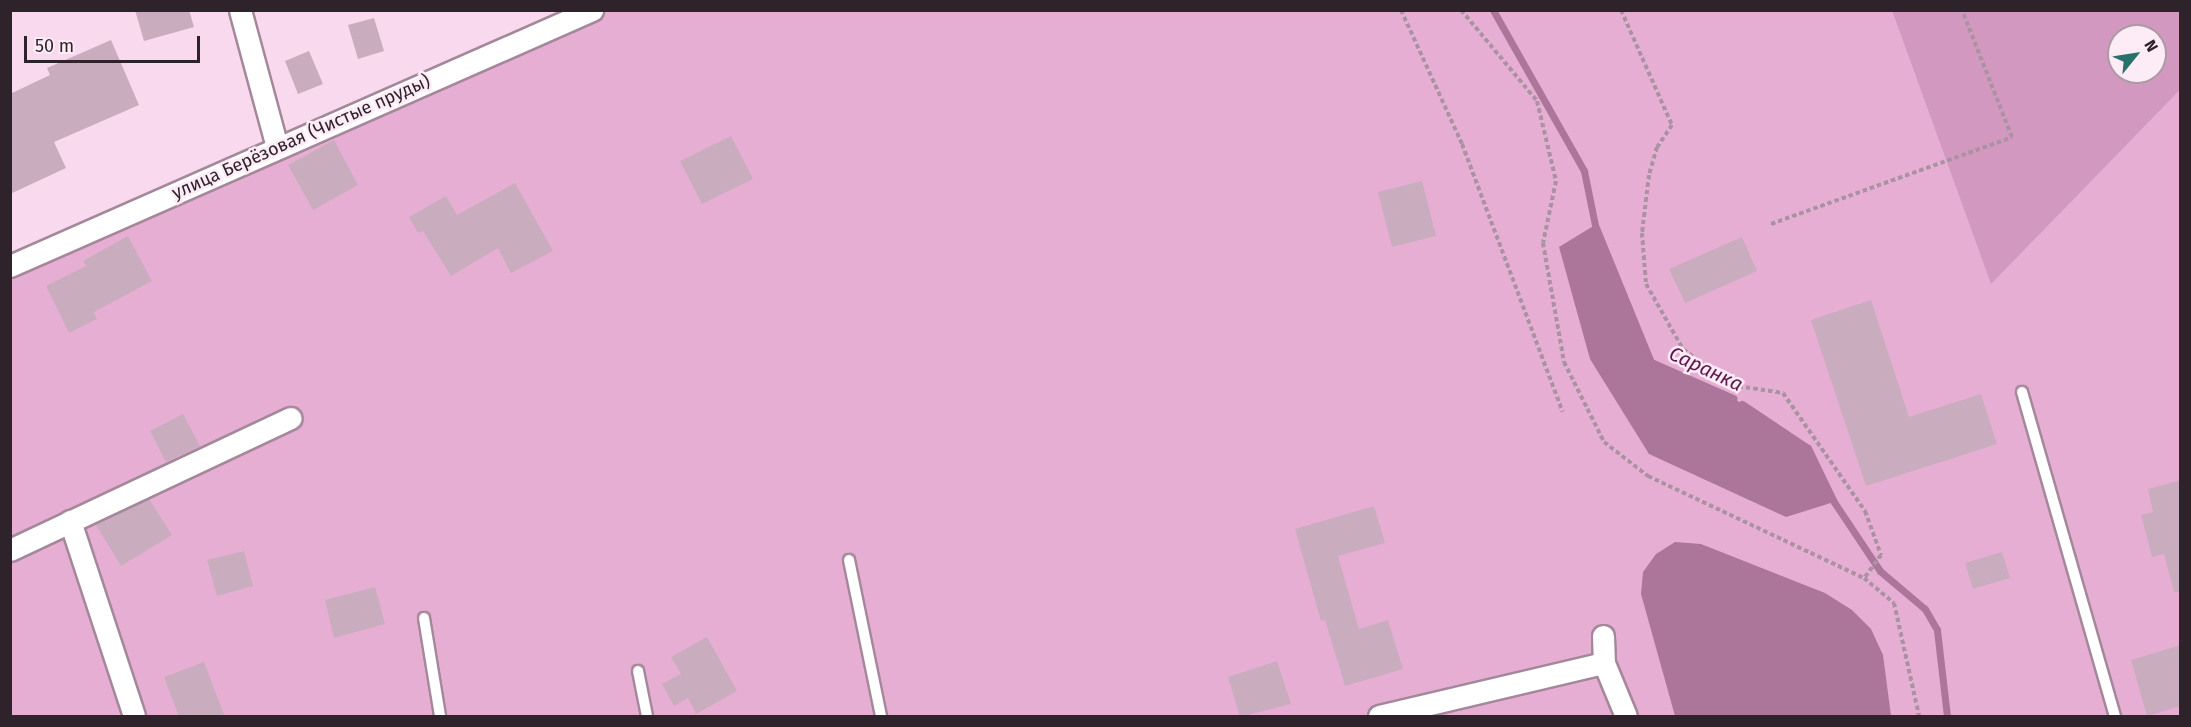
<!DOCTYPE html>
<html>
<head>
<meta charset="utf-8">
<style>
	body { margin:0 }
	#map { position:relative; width:2191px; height:727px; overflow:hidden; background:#f8d9ed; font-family:"Fira Sans",sans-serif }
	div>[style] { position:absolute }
	.green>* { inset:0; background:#e7aed4 }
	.forest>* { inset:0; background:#d298bf }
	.water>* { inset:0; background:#ac759a }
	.stream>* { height:7px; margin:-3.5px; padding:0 3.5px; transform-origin:3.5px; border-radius:3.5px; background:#ac759a }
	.building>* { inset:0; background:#caacbf }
	.path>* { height:4px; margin-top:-2px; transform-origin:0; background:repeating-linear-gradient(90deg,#a992a1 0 4.5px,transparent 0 7.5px) }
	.roads { filter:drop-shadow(2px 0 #a4889a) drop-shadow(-2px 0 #a4889a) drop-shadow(0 2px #a4889a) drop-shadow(0 -2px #a4889a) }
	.lane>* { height:10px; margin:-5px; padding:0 5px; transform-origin:5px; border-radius:5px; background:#fff }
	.street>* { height:21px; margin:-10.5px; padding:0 10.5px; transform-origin:10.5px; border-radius:10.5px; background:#fff }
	span { translate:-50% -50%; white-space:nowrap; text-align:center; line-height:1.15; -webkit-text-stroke:5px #fdebf6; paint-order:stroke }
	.street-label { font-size:18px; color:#2e232a }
	.water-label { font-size:20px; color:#5c184b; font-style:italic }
	.frame { position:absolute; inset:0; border:12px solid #2e232a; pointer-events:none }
	.north { position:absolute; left:2107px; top:24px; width:60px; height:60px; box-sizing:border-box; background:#fdebf6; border:2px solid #aa9ba4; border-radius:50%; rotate:60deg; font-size:16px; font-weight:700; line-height:24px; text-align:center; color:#2e232a }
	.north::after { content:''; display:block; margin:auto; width:21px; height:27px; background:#28726d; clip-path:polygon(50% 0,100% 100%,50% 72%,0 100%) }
	.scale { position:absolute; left:24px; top:36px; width:176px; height:27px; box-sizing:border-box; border:3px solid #2e232a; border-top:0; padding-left:8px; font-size:18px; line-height:21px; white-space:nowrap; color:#2e232a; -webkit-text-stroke:4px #fdebf6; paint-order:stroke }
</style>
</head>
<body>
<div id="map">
	<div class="green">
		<i style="clip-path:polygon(592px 11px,1892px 11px,1991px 283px,2180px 90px,2180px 716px,11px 716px,10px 266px)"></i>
	</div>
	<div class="forest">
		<i style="clip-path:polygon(evenodd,1892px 11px,2180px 11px,2180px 90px,1991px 284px,1892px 11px,2119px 36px,2155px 36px,2155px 72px,2119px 72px,2119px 36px)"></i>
	</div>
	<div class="water">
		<i style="clip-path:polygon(1595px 225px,1651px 362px,1726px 393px,1808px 448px,1834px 502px,1786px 517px,1649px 454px,1590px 359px,1559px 247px)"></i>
		<i style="clip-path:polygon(1675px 542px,1701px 544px,1825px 593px,1852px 610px,1871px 629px,1883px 655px,1891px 716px,1675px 716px,1641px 594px,1643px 572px,1656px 554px)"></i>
	</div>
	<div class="stream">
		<i style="left:1493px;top:10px;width:185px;rotate:60.5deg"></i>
		<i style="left:1584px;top:171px;width:55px;rotate:78.5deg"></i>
		<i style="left:1595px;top:225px;width:148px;rotate:67.8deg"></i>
		<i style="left:1651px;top:362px;width:90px;rotate:23.7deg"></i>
		<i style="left:1742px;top:404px;width:79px;rotate:33.7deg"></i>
		<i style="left:1808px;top:448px;width:60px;rotate:64.3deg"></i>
		<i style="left:1834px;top:502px;width:83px;rotate:56.3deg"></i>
		<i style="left:1880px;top:571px;width:59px;rotate:40.2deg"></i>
		<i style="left:1925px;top:609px;width:24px;rotate:60deg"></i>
		<i style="left:1937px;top:630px;width:87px;rotate:83.4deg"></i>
	</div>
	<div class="building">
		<i style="clip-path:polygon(135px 10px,189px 10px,194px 27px,144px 41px)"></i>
		<i style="clip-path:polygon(374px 18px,384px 51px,358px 59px,348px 25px)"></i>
		<i style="clip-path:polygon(111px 40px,139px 105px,54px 142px,66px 168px,10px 194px,10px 94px,50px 75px,47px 68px)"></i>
		<i style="clip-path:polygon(309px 51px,323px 84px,298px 94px,285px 61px)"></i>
		<i style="clip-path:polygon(731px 136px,753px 179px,702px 204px,680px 161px)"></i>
		<i style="clip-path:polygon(334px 140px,358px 185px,313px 210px,288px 165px)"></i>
		<i style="clip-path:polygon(1422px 181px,1436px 236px,1392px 247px,1378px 192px)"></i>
		<i style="clip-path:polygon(515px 183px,553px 251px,511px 273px,498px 248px,451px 276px,423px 231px,418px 233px,409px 217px,446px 196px,457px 215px)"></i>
		<i style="clip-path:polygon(128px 236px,152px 281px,94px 312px,97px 319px,69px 333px,46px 286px,86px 266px,83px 261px)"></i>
		<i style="clip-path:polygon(1742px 237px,1757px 271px,1685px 303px,1669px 269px)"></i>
		<i style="clip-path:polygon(1871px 300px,1909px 417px,1981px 394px,1997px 444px,1866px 486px,1811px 320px)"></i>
		<i style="clip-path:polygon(183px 414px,200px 446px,166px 462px,150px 431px)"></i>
		<i style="clip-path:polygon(2181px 480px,2181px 592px,2174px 592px,2164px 554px,2152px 557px,2141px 515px,2153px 512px,2148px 489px)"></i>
		<i style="clip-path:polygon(149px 499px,172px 535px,121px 566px,96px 525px)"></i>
		<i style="clip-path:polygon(1374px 506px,1385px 543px,1338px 556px,1359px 629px,1388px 620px,1403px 669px,1345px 686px,1325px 620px,1321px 621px,1295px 529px)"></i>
		<i style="clip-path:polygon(244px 551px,253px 586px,217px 596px,207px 560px)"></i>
		<i style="clip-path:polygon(2002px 552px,2010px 578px,1973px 589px,1965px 563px)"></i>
		<i style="clip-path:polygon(375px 587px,385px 624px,334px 638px,325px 600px)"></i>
		<i style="clip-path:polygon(707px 637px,737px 691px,696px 714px,688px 698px,674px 706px,662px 684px,681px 674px,671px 657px)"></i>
		<i style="clip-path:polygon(2181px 645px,2181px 706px,2147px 716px,2131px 660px)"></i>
		<i style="clip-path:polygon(1277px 661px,1291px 704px,1240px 717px,1228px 677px)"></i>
		<i style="clip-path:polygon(204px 662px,225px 717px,179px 717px,164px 677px)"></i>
	</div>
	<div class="path">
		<i style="left:1401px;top:10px;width:147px;rotate:65.5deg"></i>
		<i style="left:1462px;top:144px;width:286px;rotate:69.4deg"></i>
		<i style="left:1461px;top:10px;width:119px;rotate:50.1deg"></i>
		<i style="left:1537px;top:101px;width:82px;rotate:76.6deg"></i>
		<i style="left:1556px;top:181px;width:63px;rotate:101.8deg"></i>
		<i style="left:1543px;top:243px;width:121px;rotate:80deg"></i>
		<i style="left:1564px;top:362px;width:89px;rotate:63.4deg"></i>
		<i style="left:1604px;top:442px;width:56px;rotate:37.7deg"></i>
		<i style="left:1648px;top:476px;width:239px;rotate:25.3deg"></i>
		<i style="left:1864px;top:578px;width:39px;rotate:40deg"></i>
		<i style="left:1894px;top:603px;width:116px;rotate:77.5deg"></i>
		<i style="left:1621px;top:10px;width:126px;rotate:66.1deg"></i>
		<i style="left:1672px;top:125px;width:27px;rotate:124deg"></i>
		<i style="left:1657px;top:147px;width:29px;rotate:106deg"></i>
		<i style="left:1649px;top:175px;width:58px;rotate:96.9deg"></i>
		<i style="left:1642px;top:233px;width:51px;rotate:85.5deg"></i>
		<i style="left:1646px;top:284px;width:75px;rotate:60.4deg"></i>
		<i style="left:1683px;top:349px;width:60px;rotate:36.9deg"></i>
		<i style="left:1731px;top:385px;width:53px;rotate:8.7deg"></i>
		<i style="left:1783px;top:393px;width:144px;rotate:55.2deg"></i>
		<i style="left:1865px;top:511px;width:47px;rotate:70deg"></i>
		<i style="left:1881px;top:555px;width:29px;rotate:126deg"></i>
		<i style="left:1771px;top:224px;width:256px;rotate:-19.8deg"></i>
		<i style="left:2012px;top:137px;width:136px;rotate:-111.5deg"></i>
	</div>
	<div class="roads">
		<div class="lane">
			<i style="left:2022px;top:392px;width:337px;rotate:74deg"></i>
			<i style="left:849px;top:560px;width:159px;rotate:78.4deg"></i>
			<i style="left:424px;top:618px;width:99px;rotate:80.7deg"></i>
			<i style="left:638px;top:671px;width:46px;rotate:78.7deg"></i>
		</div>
		<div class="street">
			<i style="left:240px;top:10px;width:142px;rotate:74.9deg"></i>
			<i style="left:10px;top:266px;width:636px;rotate:-23.74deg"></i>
			<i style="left:70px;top:521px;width:205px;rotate:71.8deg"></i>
			<i style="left:10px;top:550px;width:310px;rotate:-25.2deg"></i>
			<i style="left:1603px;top:636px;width:27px;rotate:88deg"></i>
			<i style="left:1604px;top:663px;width:57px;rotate:67.5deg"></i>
			<i style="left:1379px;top:716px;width:231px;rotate:-13.3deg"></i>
		</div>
	</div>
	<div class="street-label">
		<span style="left:301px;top:137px;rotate:-24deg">улица Берёзовая (Чистые пруды)</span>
	</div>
	<div class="water-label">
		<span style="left:1706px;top:369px;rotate:25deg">Саранка</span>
	</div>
	<div class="frame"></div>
	<div class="north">N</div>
	<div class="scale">50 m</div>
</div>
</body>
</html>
